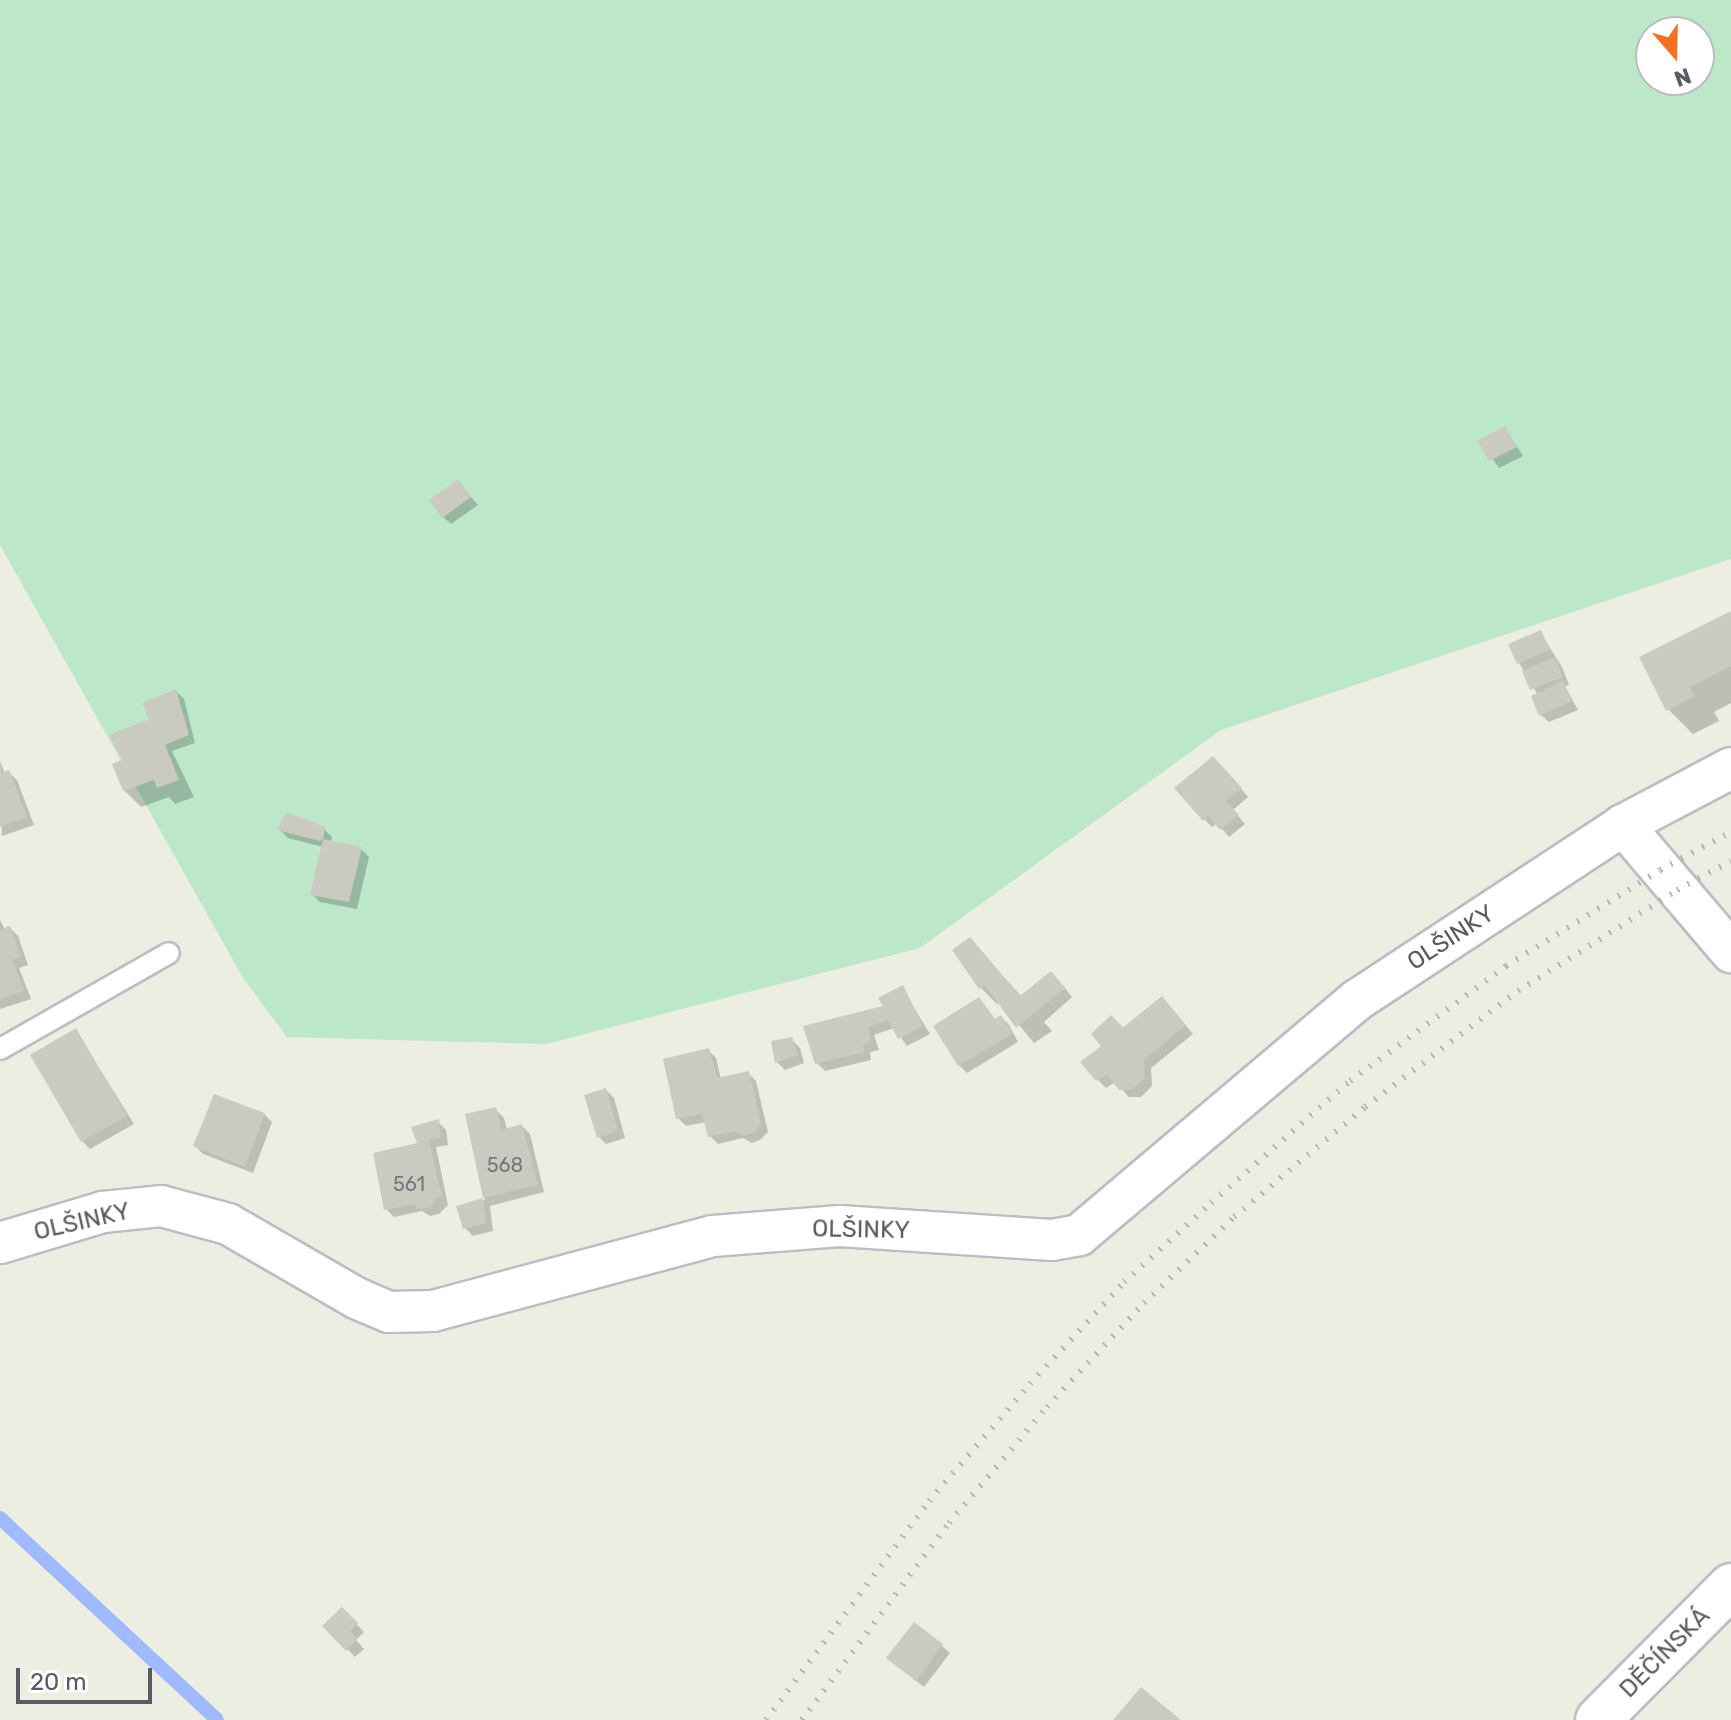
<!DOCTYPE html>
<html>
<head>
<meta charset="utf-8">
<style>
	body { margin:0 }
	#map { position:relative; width:1731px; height:1720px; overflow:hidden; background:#edeee2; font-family:Rubik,sans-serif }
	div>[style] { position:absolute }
	.green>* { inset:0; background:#bce7c9 }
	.shadow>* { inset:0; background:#0003 }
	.stream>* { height:14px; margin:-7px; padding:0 7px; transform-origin:7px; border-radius:7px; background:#a1baff }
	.building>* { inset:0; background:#cbcac1 }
	.roads { filter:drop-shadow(2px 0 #bcbdc4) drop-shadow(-2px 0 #bcbdc4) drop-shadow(0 2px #bcbdc4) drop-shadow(0 -2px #bcbdc4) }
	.service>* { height:20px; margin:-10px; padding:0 10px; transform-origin:10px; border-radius:10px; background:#fff }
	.minor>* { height:40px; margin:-20px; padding:0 20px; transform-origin:20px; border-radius:20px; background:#fff }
	.secondary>* { height:44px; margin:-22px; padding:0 22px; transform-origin:22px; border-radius:22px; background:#fff }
	.rail>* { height:6px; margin-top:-3px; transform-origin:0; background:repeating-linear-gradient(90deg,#b7b7b8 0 2px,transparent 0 12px) }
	span { translate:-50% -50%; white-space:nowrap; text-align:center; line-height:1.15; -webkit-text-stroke:7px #fff; paint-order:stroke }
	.number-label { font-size:20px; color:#76777b }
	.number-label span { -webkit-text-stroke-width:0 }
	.street-label { font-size:24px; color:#5a5b64 }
	.north { position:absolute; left:1635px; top:16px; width:80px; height:80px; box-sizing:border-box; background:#fff; border:2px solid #bdbdc1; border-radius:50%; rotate:160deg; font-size:22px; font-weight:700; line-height:32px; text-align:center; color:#5a5b64 }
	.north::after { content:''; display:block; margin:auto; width:28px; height:36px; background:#f37123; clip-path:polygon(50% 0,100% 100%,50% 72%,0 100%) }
	.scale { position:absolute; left:16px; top:1668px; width:136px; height:36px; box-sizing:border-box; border:4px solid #5a5b64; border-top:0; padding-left:10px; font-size:24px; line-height:28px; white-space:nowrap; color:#5a5b64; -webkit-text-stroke:6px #fff; paint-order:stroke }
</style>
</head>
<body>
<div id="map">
	<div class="green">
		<i style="clip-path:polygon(evenodd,0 0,1731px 0,1731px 559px,1221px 730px,920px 948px,546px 1044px,287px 1037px,243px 978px,0 545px,0 0,1651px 32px,1699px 32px,1699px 80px,1651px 80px,1651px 32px)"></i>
	</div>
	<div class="shadow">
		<i style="clip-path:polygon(1505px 428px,1523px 456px,1499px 468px,1480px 442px)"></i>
		<i style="clip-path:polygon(458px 482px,478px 505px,451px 524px,443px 517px)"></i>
		<i style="clip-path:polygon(1731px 613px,1731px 703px,1714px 712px,1719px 721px,1693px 734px,1668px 709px)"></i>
		<i style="clip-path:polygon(1540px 632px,1562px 667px,1569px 685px,1565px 686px,1578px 710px,1549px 722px,1541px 715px,1538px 695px,1519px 663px)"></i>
		<i style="clip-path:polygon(176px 691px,184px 699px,195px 743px,172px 751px,194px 797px,175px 804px,169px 797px,141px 807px,124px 790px,124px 761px)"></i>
		<i style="clip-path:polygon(0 761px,5px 774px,9px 773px,17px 780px,34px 825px,2px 836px)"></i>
		<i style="clip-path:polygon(1221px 766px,1248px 797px,1233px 810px,1245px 824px,1229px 837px,1217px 823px,1212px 827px,1204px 819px)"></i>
		<i style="clip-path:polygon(324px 829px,332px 837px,331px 842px,361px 849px,369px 857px,357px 909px,320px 902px,312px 894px,323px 847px,288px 838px,280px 830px)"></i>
		<i style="clip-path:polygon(0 920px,5px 930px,10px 928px,18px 936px,28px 965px,19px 968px,31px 999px,0 1009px)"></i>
		<i style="clip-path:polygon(970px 940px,1022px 997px,1059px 981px,1072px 997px,1044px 1022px,1052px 1031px,1034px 1043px,1000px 1002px,997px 1004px,981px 988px)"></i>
		<i style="clip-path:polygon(902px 988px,930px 1034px,907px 1046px,894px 1028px,874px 1035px,879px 1050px,870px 1052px,871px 1060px,825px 1071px,817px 1063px,886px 1008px)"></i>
		<i style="clip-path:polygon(979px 999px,996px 1021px,1001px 1017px,1009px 1025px,1018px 1042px,967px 1073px,959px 1065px)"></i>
		<i style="clip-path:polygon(1170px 1007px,1193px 1034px,1151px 1068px,1152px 1086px,1141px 1097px,1129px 1097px,1115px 1082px,1106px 1088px,1098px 1080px,1111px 1018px,1123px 1030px)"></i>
		<i style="clip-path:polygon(76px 1031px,134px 1124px,90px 1149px,82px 1141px)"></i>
		<i style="clip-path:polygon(792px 1040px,800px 1048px,804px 1063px,785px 1070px,777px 1062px)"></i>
		<i style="clip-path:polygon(708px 1050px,716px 1058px,721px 1079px,748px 1073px,756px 1081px,768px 1132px,760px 1140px,752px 1143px,743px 1138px,718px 1144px,710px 1136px,706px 1122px,686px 1126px,678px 1118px)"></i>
		<i style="clip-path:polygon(606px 1090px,614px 1098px,625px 1138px,606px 1144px,598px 1136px)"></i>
		<i style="clip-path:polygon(496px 1110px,504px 1118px,507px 1130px,522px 1126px,530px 1134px,544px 1192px,490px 1206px,493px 1231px,473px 1236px,465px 1228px,459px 1207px,485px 1200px,467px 1116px)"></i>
		<i style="clip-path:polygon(264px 1114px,272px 1122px,253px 1173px,203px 1154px,195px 1146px)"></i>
		<i style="clip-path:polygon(438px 1122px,446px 1130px,448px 1145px,436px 1147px,448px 1205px,439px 1214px,430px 1216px,422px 1211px,394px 1217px,386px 1209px,420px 1144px)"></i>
		<i style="clip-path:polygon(342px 1609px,364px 1632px,356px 1640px,364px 1649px,355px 1657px,325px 1626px)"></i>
		<i style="clip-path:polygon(942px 1646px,950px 1653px,924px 1687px,896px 1665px)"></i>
	</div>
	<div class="stream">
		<i style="left:0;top:1518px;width:296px;rotate:42.9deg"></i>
	</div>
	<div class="building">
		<i style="clip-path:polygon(1505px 426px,1517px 447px,1489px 461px,1477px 441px)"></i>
		<i style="clip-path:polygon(458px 479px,471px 497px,442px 518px,429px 500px)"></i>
		<i style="clip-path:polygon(1731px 611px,1731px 666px,1690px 687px,1695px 696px,1666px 711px,1639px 657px)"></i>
		<i style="clip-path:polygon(1541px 630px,1550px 650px,1517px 664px,1508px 644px)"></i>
		<i style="clip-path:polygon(1555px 657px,1563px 677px,1530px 690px,1522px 671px)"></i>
		<i style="clip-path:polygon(1563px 681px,1572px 701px,1539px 716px,1531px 696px)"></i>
		<i style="clip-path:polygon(176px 689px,189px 735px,165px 745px,179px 780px,157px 788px,154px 780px,123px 791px,112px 764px,122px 760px,109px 735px,149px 719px,142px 703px)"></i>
		<i style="clip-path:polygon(1213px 756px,1242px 788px,1226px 801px,1239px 815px,1220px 830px,1208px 816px,1203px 821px,1174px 788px)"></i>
		<i style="clip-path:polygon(9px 770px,27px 817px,0 827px,0 774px)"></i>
		<i style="clip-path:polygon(286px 812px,325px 827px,323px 839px,320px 841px,277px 830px)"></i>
		<i style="clip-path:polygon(323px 839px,362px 847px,349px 902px,310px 895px)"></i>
		<i style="clip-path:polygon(10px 926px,21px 957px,13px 960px,24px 991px,0 999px,0 930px)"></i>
		<i style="clip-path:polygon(970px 937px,1020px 996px,1051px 971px,1065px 988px,1016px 1028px,985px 985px,979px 989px,952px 950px)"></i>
		<i style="clip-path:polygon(903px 985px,923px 1026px,898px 1039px,888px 1020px,868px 1027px,872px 1042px,863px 1045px,865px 1052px,815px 1064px,803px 1026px,883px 1006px,878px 998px)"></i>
		<i style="clip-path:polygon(1162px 996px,1186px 1025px,1144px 1060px,1145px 1078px,1133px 1089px,1119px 1090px,1107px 1075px,1096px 1081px,1080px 1062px,1101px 1046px,1091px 1034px,1111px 1015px,1123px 1027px,1116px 1033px)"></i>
		<i style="clip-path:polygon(979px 997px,995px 1019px,1001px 1015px,1012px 1034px,958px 1066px,933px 1026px)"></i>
		<i style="clip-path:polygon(76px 1028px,127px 1116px,81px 1142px,30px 1055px)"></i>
		<i style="clip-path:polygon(792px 1037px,798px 1055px,775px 1063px,771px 1041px)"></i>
		<i style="clip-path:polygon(709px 1048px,717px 1078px,749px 1071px,761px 1124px,753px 1133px,743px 1136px,734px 1131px,708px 1137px,702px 1114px,676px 1119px,663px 1059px)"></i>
		<i style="clip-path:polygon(606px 1088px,618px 1131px,597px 1138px,584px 1095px)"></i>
		<i style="clip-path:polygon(214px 1094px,265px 1113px,245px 1167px,193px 1146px)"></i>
		<i style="clip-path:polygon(496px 1107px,501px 1130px,522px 1124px,538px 1185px,483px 1198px,465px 1114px)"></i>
		<i style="clip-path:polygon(439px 1119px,441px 1138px,429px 1140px,442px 1197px,436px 1198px,431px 1207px,421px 1209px,413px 1204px,384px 1210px,373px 1153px,417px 1143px,411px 1127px)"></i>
		<i style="clip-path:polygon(483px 1198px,486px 1223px,463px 1229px,456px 1206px)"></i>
		<i style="clip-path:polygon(342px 1607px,358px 1623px,350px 1631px,357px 1639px,346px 1651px,322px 1626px)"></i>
		<i style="clip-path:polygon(914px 1622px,943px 1644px,916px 1681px,886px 1658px)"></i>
		<i style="clip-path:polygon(1141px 1687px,1181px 1720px,1113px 1720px)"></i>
	</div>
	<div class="roads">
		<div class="service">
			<i style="left:0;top:1049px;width:194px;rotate:-29.6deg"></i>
		</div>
		<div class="minor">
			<i style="left:1623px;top:825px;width:167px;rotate:49.6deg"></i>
			<i style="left:0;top:1243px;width:108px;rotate:-16.8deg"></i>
			<i style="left:103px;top:1212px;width:58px;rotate:-5.9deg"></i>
			<i style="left:161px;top:1206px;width:69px;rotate:15deg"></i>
			<i style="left:228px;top:1224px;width:148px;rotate:30deg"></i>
			<i style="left:356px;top:1298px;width:36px;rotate:23deg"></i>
			<i style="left:389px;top:1312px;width:44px;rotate:-1.3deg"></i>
			<i style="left:433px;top:1311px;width:290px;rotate:-15deg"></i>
			<i style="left:713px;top:1236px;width:127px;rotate:-4.5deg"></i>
			<i style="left:840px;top:1226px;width:212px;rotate:3.8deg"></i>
			<i style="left:1052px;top:1240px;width:27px;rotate:-10deg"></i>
			<i style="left:1079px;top:1235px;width:364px;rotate:-40.2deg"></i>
			<i style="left:1357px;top:1000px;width:318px;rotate:-33.3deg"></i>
			<i style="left:1623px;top:825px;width:122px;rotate:-27.8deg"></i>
		</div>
		<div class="secondary">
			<i style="left:1598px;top:1720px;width:189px;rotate:-45.2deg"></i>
		</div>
	</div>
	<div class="rail">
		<i style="left:766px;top:1720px;width:273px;rotate:-53.3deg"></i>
		<i style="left:929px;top:1501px;width:155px;rotate:-49.2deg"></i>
		<i style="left:1030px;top:1384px;width:139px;rotate:-47.3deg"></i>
		<i style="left:1124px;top:1282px;width:118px;rotate:-42.2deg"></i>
		<i style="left:1211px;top:1203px;width:185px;rotate:-41.3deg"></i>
		<i style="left:1350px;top:1081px;width:194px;rotate:-36.4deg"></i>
		<i style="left:1506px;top:966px;width:181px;rotate:-31.9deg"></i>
		<i style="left:1660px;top:870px;width:81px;rotate:-28.2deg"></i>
		<i style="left:802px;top:1720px;width:246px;rotate:-53.3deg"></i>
		<i style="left:949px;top:1523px;width:152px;rotate:-49.8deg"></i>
		<i style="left:1047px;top:1407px;width:142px;rotate:-47deg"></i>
		<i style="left:1144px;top:1303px;width:124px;rotate:-43.7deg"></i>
		<i style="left:1234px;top:1217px;width:171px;rotate:-40deg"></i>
		<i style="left:1365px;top:1107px;width:192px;rotate:-37.2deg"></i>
		<i style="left:1518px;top:991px;width:188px;rotate:-32.4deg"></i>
		<i style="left:1677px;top:890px;width:61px;rotate:-28.2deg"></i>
	</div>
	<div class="number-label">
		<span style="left:505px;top:1165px">568</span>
		<span style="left:409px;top:1184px">561</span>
	</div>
	<div class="street-label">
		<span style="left:1451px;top:938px;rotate:-33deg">OLŠINKY</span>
		<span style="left:82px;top:1222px;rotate:-13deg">OLŠINKY</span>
		<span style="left:861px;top:1230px;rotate:1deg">OLŠINKY</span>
		<span style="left:1665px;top:1653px;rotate:-45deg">DĚČÍNSKÁ</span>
	</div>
	<div class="north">N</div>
	<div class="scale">20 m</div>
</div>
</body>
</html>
